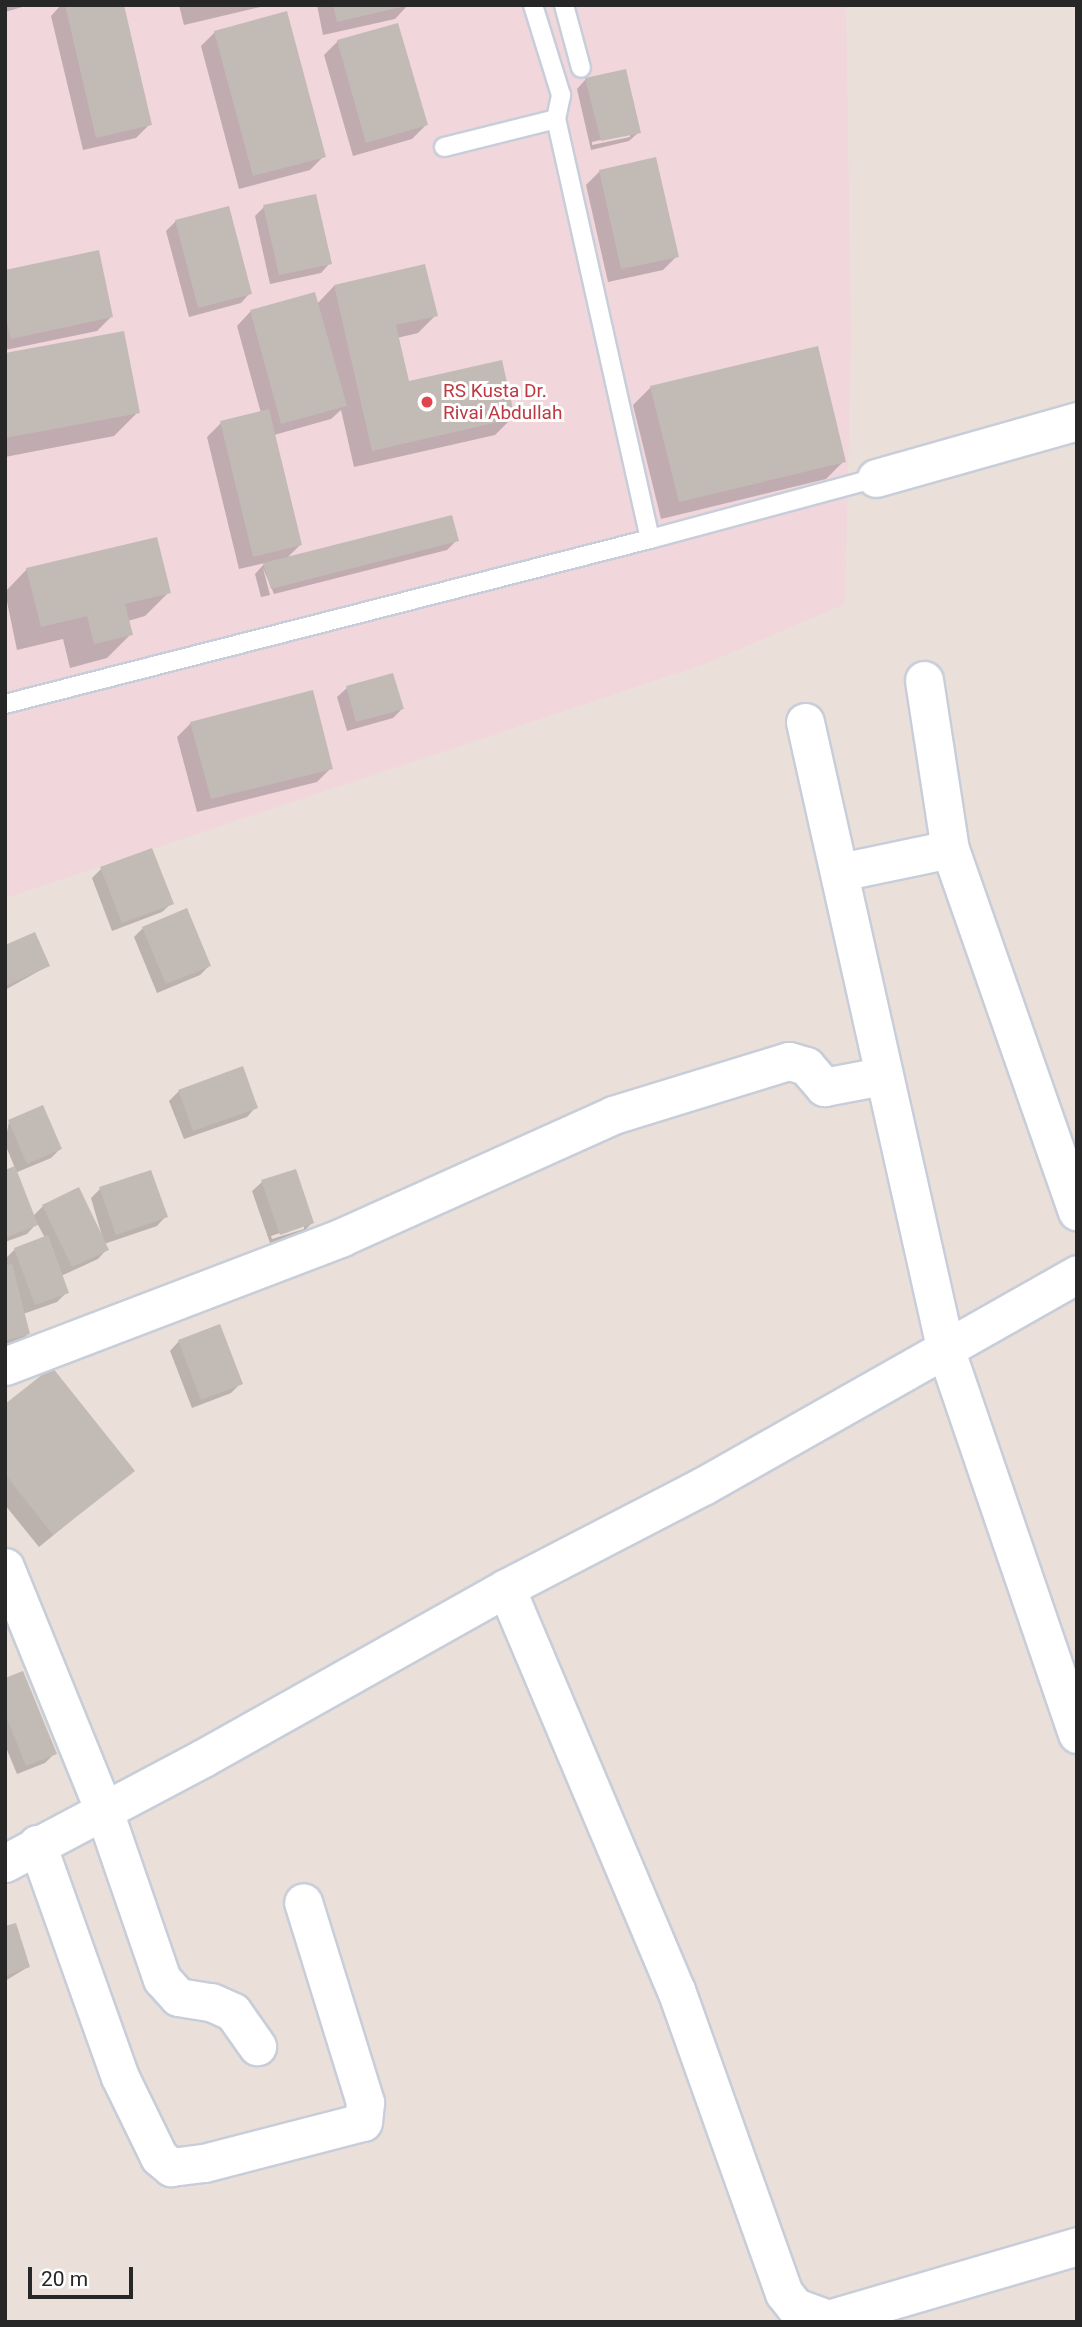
<!DOCTYPE html>
<html>
<head>
<meta charset="utf-8">
<style>
	body { margin:0 }
	#map { position:relative; width:1082px; height:2327px; overflow:hidden; background:#eadfd9; font-family:Roboto,sans-serif }
	div>[style] { position:absolute }
	.medical>* { inset:0; background:#f1d6dc }
	.shadow>* { inset:0; background:#0003 }
	.building>* { inset:0; background:#c2bbb5 }
	.roads { filter:drop-shadow(2px 0 #c7ced9) drop-shadow(-2px 0 #c7ced9) drop-shadow(0 2px #c7ced9) drop-shadow(0 -2px #c7ced9) }
	.lane>* { height:18px; margin:-9px; padding:0 9px; transform-origin:9px; border-radius:9px; background:#fff }
	.street>* { height:37px; margin:-18.5px; padding:0 18.5px; transform-origin:18.5px; border-radius:18.5px; background:#fff }
	.dots>* { width:19px; height:19px; translate:-50% -50%; box-sizing:border-box; border:4px solid #fff; border-radius:50% }
	span { translate:-50% -50%; white-space:nowrap; text-align:center; line-height:1.15; -webkit-text-stroke:6px #fff; paint-order:stroke }
	.health-label { font-size:19px; color:#be3a42 }
	.left { translate:0 -50%; text-align:left }
	.frame { position:absolute; inset:0; border:7px solid #272727; pointer-events:none }
	.scale { position:absolute; left:28px; top:2267px; width:105px; height:32px; box-sizing:border-box; border:4px solid #272727; border-top:0; padding-left:9px; font-size:21px; line-height:24px; white-space:nowrap; color:#272727; -webkit-text-stroke:5px #fff; paint-order:stroke }
</style>
</head>
<body>
<div id="map">
	<div class="medical">
		<i style="clip-path:polygon(5px 5px,846px 5px,851px 336px,845px 604px,702px 665px,5px 898px)"></i>
	</div>
	<div class="shadow">
		<i style="clip-path:polygon(5px 5px,29px 5px,5px 12px)"></i>
		<i style="clip-path:polygon(61px 5px,122px 5px,150px 124px,136px 138px,83px 150px,51px 16px)"></i>
		<i style="clip-path:polygon(179px 5px,269px 5px,184px 25px)"></i>
		<i style="clip-path:polygon(317px 5px,408px 5px,395px 19px,323px 35px)"></i>
		<i style="clip-path:polygon(215px 32px,324px 156px,310px 170px,239px 189px,201px 46px)"></i>
		<i style="clip-path:polygon(338px 41px,426px 125px,412px 139px,353px 156px,324px 55px)"></i>
		<i style="clip-path:polygon(evenodd,586px 79px,639px 132px,629px 141px,591px 150px,577px 89px,586px 79px,630px 133px,630px 137px,592px 145px,592px 142px,630px 133px)"></i>
		<i style="clip-path:polygon(600px 171px,677px 256px,663px 270px,608px 282px,586px 185px)"></i>
		<i style="clip-path:polygon(264px 207px,330px 263px,321px 273px,270px 284px,255px 216px)"></i>
		<i style="clip-path:polygon(176px 221px,250px 293px,241px 303px,189px 317px,166px 231px)"></i>
		<i style="clip-path:polygon(5px 272px,111px 317px,97px 331px,5px 350px)"></i>
		<i style="clip-path:polygon(334px 286px,436px 315px,418px 333px,397px 338px,408px 383px,513px 417px,495px 435px,354px 467px,341px 410px,331px 419px,274px 435px,300px 545px,286px 559px,457px 540px,447px 550px,274px 594px,263px 568px,270px 595px,261px 597px,255px 574px,265px 563px,239px 569px,207px 437px,221px 423px,261px 413px,237px 326px,250px 312px,314px 295px,317px 304px)"></i>
		<i style="clip-path:polygon(5px 355px,138px 412px,114px 436px,5px 457px)"></i>
		<i style="clip-path:polygon(651px 387px,844px 461px,826px 479px,661px 519px,633px 405px)"></i>
		<i style="clip-path:polygon(27px 569px,169px 592px,145px 616px,128px 621px,131px 634px,107px 658px,70px 668px,63px 639px,17px 650px,5px 592px)"></i>
		<i style="clip-path:polygon(347px 688px,402px 709px,393px 718px,347px 731px,337px 697px)"></i>
		<i style="clip-path:polygon(191px 723px,331px 768px,317px 782px,197px 812px,177px 737px)"></i>
		<i style="clip-path:polygon(101px 869px,172px 903px,162px 912px,112px 931px,92px 878px)"></i>
		<i style="clip-path:polygon(143px 928px,209px 966px,200px 975px,157px 993px,134px 937px)"></i>
		<i style="clip-path:polygon(5px 947px,48px 966px,5px 990px)"></i>
		<i style="clip-path:polygon(179px 1091px,256px 1107px,247px 1117px,184px 1139px,169px 1101px)"></i>
		<i style="clip-path:polygon(9px 1121px,60px 1149px,51px 1158px,15px 1173px,33px 1216px,43px 1206px,104px 1243px,91px 1198px,100px 1189px,166px 1216px,157px 1226px,104px 1244px,107px 1249px,98px 1259px,61px 1276px,67px 1292px,57px 1302px,23px 1314px,28px 1334px,19px 1343px,5px 1347px,5px 1259px,15px 1249px,45px 1238px,37px 1223px,27px 1234px,5px 1242px,5px 1172px,15px 1168px,5px 1144px)"></i>
		<i style="clip-path:polygon(evenodd,295px 1171px,312px 1223px,303px 1232px,270px 1243px,252px 1191px,262px 1182px,295px 1171px,304px 1225px,304px 1229px,272px 1239px,271px 1236px,304px 1225px)"></i>
		<i style="clip-path:polygon(179px 1341px,241px 1383px,231px 1393px,192px 1408px,170px 1351px)"></i>
		<i style="clip-path:polygon(5px 1406px,133px 1470px,39px 1547px,5px 1505px)"></i>
		<i style="clip-path:polygon(5px 1680px,55px 1753px,45px 1763px,17px 1774px,5px 1745px)"></i>
		<i style="clip-path:polygon(5px 1928px,28px 1967px,5px 1981px)"></i>
	</div>
	<div class="building">
		<i style="clip-path:polygon(65px 5px,124px 5px,152px 125px,96px 138px)"></i>
		<i style="clip-path:polygon(333px 5px,405px 5px,406px 6px,337px 22px)"></i>
		<i style="clip-path:polygon(287px 11px,326px 157px,253px 176px,214px 31px)"></i>
		<i style="clip-path:polygon(398px 23px,428px 125px,366px 143px,337px 40px)"></i>
		<i style="clip-path:polygon(626px 69px,641px 133px,601px 141px,585px 78px)"></i>
		<i style="clip-path:polygon(656px 157px,679px 257px,621px 269px,599px 170px)"></i>
		<i style="clip-path:polygon(316px 194px,332px 264px,279px 275px,263px 205px)"></i>
		<i style="clip-path:polygon(229px 206px,252px 294px,198px 308px,175px 220px)"></i>
		<i style="clip-path:polygon(99px 250px,113px 317px,11px 339px,5px 315px,5px 270px)"></i>
		<i style="clip-path:polygon(425px 264px,438px 316px,396px 325px,409px 381px,502px 360px,515px 418px,372px 451px,334px 285px)"></i>
		<i style="clip-path:polygon(315px 292px,347px 406px,281px 424px,250px 310px)"></i>
		<i style="clip-path:polygon(124px 331px,140px 413px,5px 438px,5px 353px)"></i>
		<i style="clip-path:polygon(818px 346px,846px 462px,679px 502px,650px 386px)"></i>
		<i style="clip-path:polygon(269px 409px,302px 545px,253px 557px,220px 421px)"></i>
		<i style="clip-path:polygon(452px 515px,459px 541px,271px 589px,263px 563px)"></i>
		<i style="clip-path:polygon(157px 537px,171px 593px,125px 604px,133px 635px,94px 644px,87px 616px,41px 627px,26px 568px)"></i>
		<i style="clip-path:polygon(393px 673px,404px 709px,356px 722px,346px 686px)"></i>
		<i style="clip-path:polygon(313px 690px,333px 769px,211px 799px,190px 722px)"></i>
		<i style="clip-path:polygon(152px 848px,174px 904px,122px 923px,100px 867px)"></i>
		<i style="clip-path:polygon(187px 908px,211px 966px,166px 984px,142px 927px)"></i>
		<i style="clip-path:polygon(35px 932px,50px 966px,5px 986px,5px 945px)"></i>
		<i style="clip-path:polygon(243px 1066px,258px 1108px,193px 1131px,178px 1090px)"></i>
		<i style="clip-path:polygon(43px 1105px,62px 1149px,27px 1164px,8px 1120px)"></i>
		<i style="clip-path:polygon(15px 1166px,38px 1225px,5px 1238px,5px 1170px)"></i>
		<i style="clip-path:polygon(296px 1169px,314px 1223px,280px 1235px,261px 1180px)"></i>
		<i style="clip-path:polygon(151px 1170px,168px 1217px,116px 1235px,99px 1187px)"></i>
		<i style="clip-path:polygon(79px 1187px,109px 1250px,72px 1267px,42px 1205px)"></i>
		<i style="clip-path:polygon(48px 1235px,69px 1293px,35px 1305px,14px 1248px)"></i>
		<i style="clip-path:polygon(12px 1264px,30px 1334px,5px 1341px,5px 1266px)"></i>
		<i style="clip-path:polygon(220px 1324px,243px 1384px,201px 1400px,178px 1340px)"></i>
		<i style="clip-path:polygon(52px 1367px,135px 1471px,53px 1535px,5px 1474px,5px 1404px)"></i>
		<i style="clip-path:polygon(23px 1671px,57px 1754px,26px 1766px,5px 1713px,5px 1678px)"></i>
		<i style="clip-path:polygon(16px 1923px,30px 1967px,5px 1976px,5px 1926px)"></i>
	</div>
	<div class="roads">
		<div class="lane">
			<i style="left:564px;top:5px;width:65px;rotate:74.9deg"></i>
			<i style="left:444px;top:147px;width:115px;rotate:-14deg"></i>
			<i style="left:650px;top:539px;width:234px;rotate:-15.1deg"></i>
			<i style="left:5px;top:704px;width:666px;rotate:-14.35deg"></i>
			<i style="left:650px;top:539px;width:430px;rotate:-102.6deg"></i>
			<i style="left:556px;top:119px;width:25px;rotate:-78deg"></i>
			<i style="left:561px;top:95px;width:94px;rotate:-107.3deg"></i>
		</div>
		<div class="street">
			<i style="left:876px;top:478px;width:209px;rotate:-15.8deg"></i>
			<i style="left:924px;top:680px;width:171px;rotate:81.3deg"></i>
			<i style="left:950px;top:849px;width:384px;rotate:70.7deg"></i>
			<i style="left:805px;top:722px;width:645px;rotate:77.37deg"></i>
			<i style="left:946px;top:1351px;width:405px;rotate:71.1deg"></i>
			<i style="left:840px;top:872px;width:112px;rotate:-11.8deg"></i>
			<i style="left:5px;top:1366px;width:361px;rotate:-20.9deg"></i>
			<i style="left:342px;top:1237px;width:297px;rotate:-24.2deg"></i>
			<i style="left:613px;top:1115px;width:184px;rotate:-17.1deg"></i>
			<i style="left:789px;top:1061px;width:18px;rotate:16deg"></i>
			<i style="left:806px;top:1066px;width:28px;rotate:49deg"></i>
			<i style="left:824px;top:1087px;width:59px;rotate:-10.7deg"></i>
			<i style="left:5px;top:1567px;width:260px;rotate:67.9deg"></i>
			<i style="left:103px;top:1808px;width:181px;rotate:71deg"></i>
			<i style="left:162px;top:1979px;width:24px;rotate:48deg"></i>
			<i style="left:178px;top:1997px;width:33px;rotate:9deg"></i>
			<i style="left:211px;top:2002px;width:24px;rotate:24deg"></i>
			<i style="left:233px;top:2012px;width:42px;rotate:54.8deg"></i>
			<i style="left:506px;top:1588px;width:436px;rotate:67.1deg"></i>
			<i style="left:676px;top:1990px;width:322px;rotate:70.4deg"></i>
			<i style="left:784px;top:2293px;width:18px;rotate:52deg"></i>
			<i style="left:795px;top:2307px;width:35px;rotate:20deg"></i>
			<i style="left:828px;top:2319px;width:259px;rotate:-16.3deg"></i>
			<i style="left:37px;top:1844px;width:247px;rotate:70.4deg"></i>
			<i style="left:120px;top:2077px;width:89px;rotate:64deg"></i>
			<i style="left:159px;top:2157px;width:16px;rotate:40deg"></i>
			<i style="left:171px;top:2167px;width:33px;rotate:-7deg"></i>
			<i style="left:204px;top:2163px;width:164px;rotate:-14.5deg"></i>
			<i style="left:363px;top:2122px;width:20px;rotate:-84deg"></i>
			<i style="left:365px;top:2102px;width:209px;rotate:-107.2deg"></i>
			<i style="left:5px;top:1863px;width:224px;rotate:-27.9deg"></i>
			<i style="left:203px;top:1758px;width:347px;rotate:-29.3deg"></i>
			<i style="left:506px;top:1588px;width:222px;rotate:-27.4deg"></i>
			<i style="left:703px;top:1486px;width:430px;rotate:-29.5deg"></i>
		</div>
	</div>
	<div class="dots">
		<i style="left:427px;top:402px;background:#e0444e"></i>
	</div>
	<div class="health-label">
		<span class="left" style="left:443px;top:402px">RS Kusta Dr.<br>Rivai Abdullah</span>
	</div>
	<div class="frame"></div>
	<div class="scale">20 m</div>
</div>
</body>
</html>
